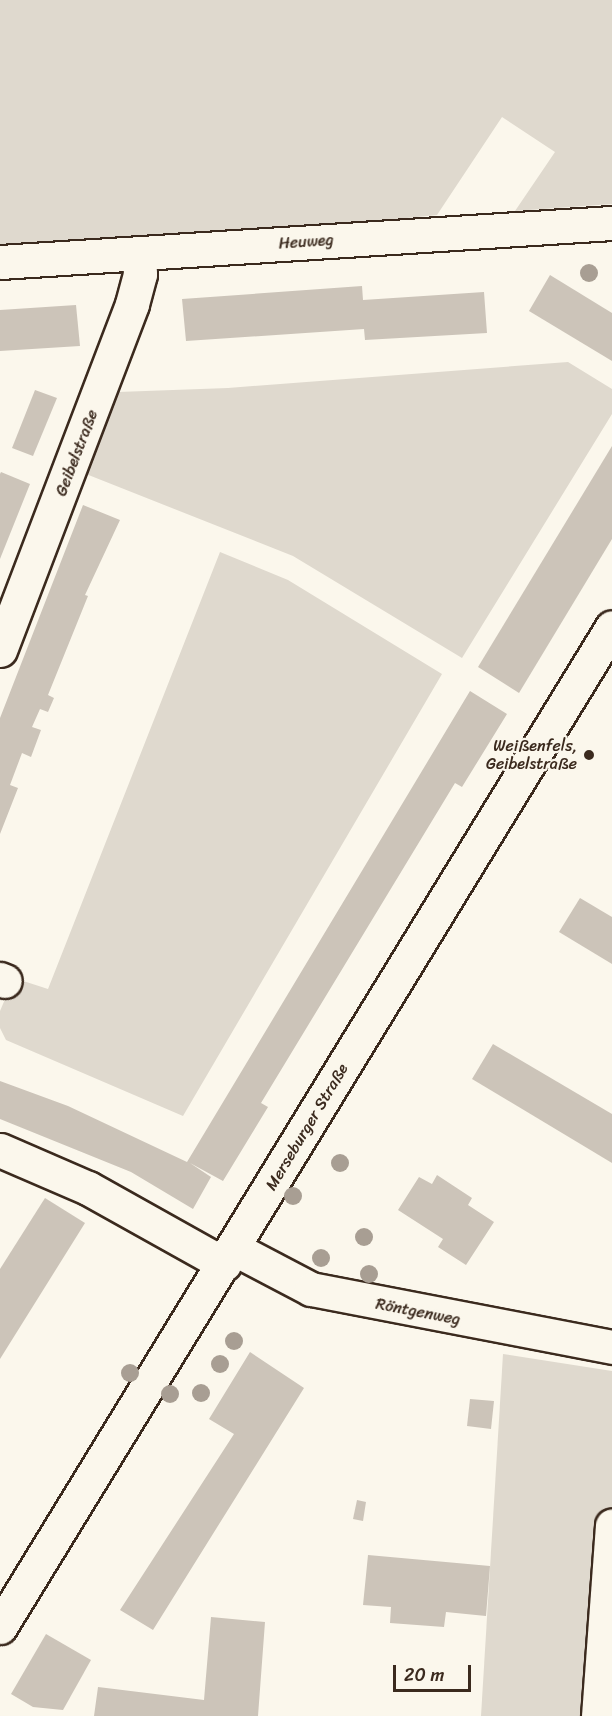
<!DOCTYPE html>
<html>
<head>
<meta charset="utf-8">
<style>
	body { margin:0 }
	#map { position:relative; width:612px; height:1716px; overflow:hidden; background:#fbf7ec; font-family:Sriracha,sans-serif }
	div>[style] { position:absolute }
	.green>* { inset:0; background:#dfd9ce }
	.building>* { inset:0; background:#ccc4b9 }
	.roads { filter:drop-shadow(2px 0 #3b2a1e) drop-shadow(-2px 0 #3b2a1e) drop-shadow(0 2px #3b2a1e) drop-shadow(0 -2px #3b2a1e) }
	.minor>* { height:33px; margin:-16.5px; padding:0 16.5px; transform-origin:16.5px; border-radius:16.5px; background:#fbf7ec }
	.major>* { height:33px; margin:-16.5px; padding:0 16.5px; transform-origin:16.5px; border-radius:16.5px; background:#fbf7ec }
	.trees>* { width:18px; height:18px; margin:-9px; border-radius:50%; background:#a89e93 }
	.dots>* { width:16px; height:16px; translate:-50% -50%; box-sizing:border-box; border:3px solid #fbf7ec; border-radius:50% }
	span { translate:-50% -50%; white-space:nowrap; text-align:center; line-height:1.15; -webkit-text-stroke:4.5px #fbf7ec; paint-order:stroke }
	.street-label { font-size:16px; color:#3b2a1e }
	.poi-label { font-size:16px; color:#3b2a1e }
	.right { translate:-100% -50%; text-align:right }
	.scale { position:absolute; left:393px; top:1665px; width:78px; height:27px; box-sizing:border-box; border:3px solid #3b2a1e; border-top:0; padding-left:8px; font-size:18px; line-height:21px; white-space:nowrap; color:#3b2a1e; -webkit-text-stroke:4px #fbf7ec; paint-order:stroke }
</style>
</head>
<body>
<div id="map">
	<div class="green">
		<i style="clip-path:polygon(0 0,612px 0,612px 204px,515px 211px,555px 152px,502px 117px,437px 215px,236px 235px,0 247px)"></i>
		<i style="clip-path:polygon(568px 362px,612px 389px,612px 414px,462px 658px,293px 556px,86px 474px,118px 392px,228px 388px)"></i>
		<i style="clip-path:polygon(220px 552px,288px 580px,442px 674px,183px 1116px,6px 1040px,0 1028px,0 1011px,14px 978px,48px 989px)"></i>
		<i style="clip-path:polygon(503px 1354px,612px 1371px,612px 1716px,481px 1716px)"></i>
	</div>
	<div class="building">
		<i style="clip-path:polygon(550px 275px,612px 313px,612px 361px,529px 311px)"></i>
		<i style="clip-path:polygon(362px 286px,363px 300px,484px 292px,487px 333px,365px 340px,364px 329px,186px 341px,182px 299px)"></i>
		<i style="clip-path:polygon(76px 305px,80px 346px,0 351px,0 310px)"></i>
		<i style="clip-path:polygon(35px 390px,57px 398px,33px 456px,12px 448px)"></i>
		<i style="clip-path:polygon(612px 446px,612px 539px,519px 693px,478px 667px)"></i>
		<i style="clip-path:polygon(1px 472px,30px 484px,0 559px,0 474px)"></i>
		<i style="clip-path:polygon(83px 505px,120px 520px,85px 595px,88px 596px,48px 695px,54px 698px,48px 712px,40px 709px,32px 727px,41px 730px,31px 757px,22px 753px,10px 785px,18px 788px,0 834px,0 718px)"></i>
		<i style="clip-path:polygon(470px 691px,507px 714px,462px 787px,455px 783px,261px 1103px,268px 1107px,223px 1181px,190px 1163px,211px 1177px,193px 1209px,131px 1172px,0 1119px,0 1081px,68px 1106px,187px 1162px)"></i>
		<i style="clip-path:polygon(580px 898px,612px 917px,612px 964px,559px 932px)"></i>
		<i style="clip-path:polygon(493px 1044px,612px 1114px,612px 1163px,472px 1079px)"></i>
		<i style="clip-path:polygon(437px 1175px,472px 1198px,468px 1205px,494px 1222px,466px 1265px,438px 1247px,443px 1239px,398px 1210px,419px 1177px,432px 1184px)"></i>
		<i style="clip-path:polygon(45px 1198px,85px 1223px,0 1359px,0 1269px)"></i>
		<i style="clip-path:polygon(250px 1352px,304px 1388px,153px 1630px,120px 1610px,234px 1434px,209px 1419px)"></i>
		<i style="clip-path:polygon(470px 1399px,494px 1401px,491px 1429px,467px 1426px)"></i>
		<i style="clip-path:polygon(357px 1500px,366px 1502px,363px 1521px,353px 1519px)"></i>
		<i style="clip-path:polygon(368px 1555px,490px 1566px,486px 1616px,446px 1612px,444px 1627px,390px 1623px,391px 1607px,363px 1605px)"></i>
		<i style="clip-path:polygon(211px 1617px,265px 1622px,258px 1716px,94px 1716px,98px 1687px,204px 1700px)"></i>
		<i style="clip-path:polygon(46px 1634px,91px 1660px,63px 1710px,33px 1707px,11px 1694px)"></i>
	</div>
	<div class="roads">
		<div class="minor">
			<i style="left:0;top:262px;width:613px;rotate:-3.65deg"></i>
			<i style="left:0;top:650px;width:370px;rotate:-69.1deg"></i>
			<i style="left:132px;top:304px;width:31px;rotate:-75deg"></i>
			<i style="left:140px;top:274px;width:21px;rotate:-93deg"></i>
			<i style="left:0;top:979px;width:5px;rotate:22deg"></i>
			<i style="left:0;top:1150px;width:96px;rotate:23.4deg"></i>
			<i style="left:88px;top:1188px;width:156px;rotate:29.2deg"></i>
			<i style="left:233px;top:1248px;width:88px;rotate:27.7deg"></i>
			<i style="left:311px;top:1289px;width:307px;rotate:10.9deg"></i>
			<i style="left:598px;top:1716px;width:191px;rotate:-85.8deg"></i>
		</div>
		<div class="major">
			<i style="left:0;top:1627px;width:1172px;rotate:-58.53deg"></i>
		</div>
	</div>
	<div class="trees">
		<i style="left:589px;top:273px"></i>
		<i style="left:340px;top:1163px"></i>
		<i style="left:293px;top:1196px"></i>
		<i style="left:364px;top:1237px"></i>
		<i style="left:321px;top:1258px"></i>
		<i style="left:369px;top:1274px"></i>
		<i style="left:234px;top:1341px"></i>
		<i style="left:220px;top:1364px"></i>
		<i style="left:130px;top:1373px"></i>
		<i style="left:201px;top:1393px"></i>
		<i style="left:170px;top:1394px"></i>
	</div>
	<div class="dots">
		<i style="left:589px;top:755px;background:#3b2a1e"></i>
	</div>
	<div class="street-label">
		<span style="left:306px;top:242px;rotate:-4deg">Heuweg</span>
		<span style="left:77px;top:453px;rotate:-69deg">Geibelstraße</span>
		<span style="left:307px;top:1127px;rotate:-59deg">Merseburger Straße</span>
		<span style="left:418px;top:1312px;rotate:11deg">Röntgenweg</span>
	</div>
	<div class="poi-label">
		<span class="right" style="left:577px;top:755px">Weißenfels,<br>Geibelstraße</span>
	</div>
	<div class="scale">20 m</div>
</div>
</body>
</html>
